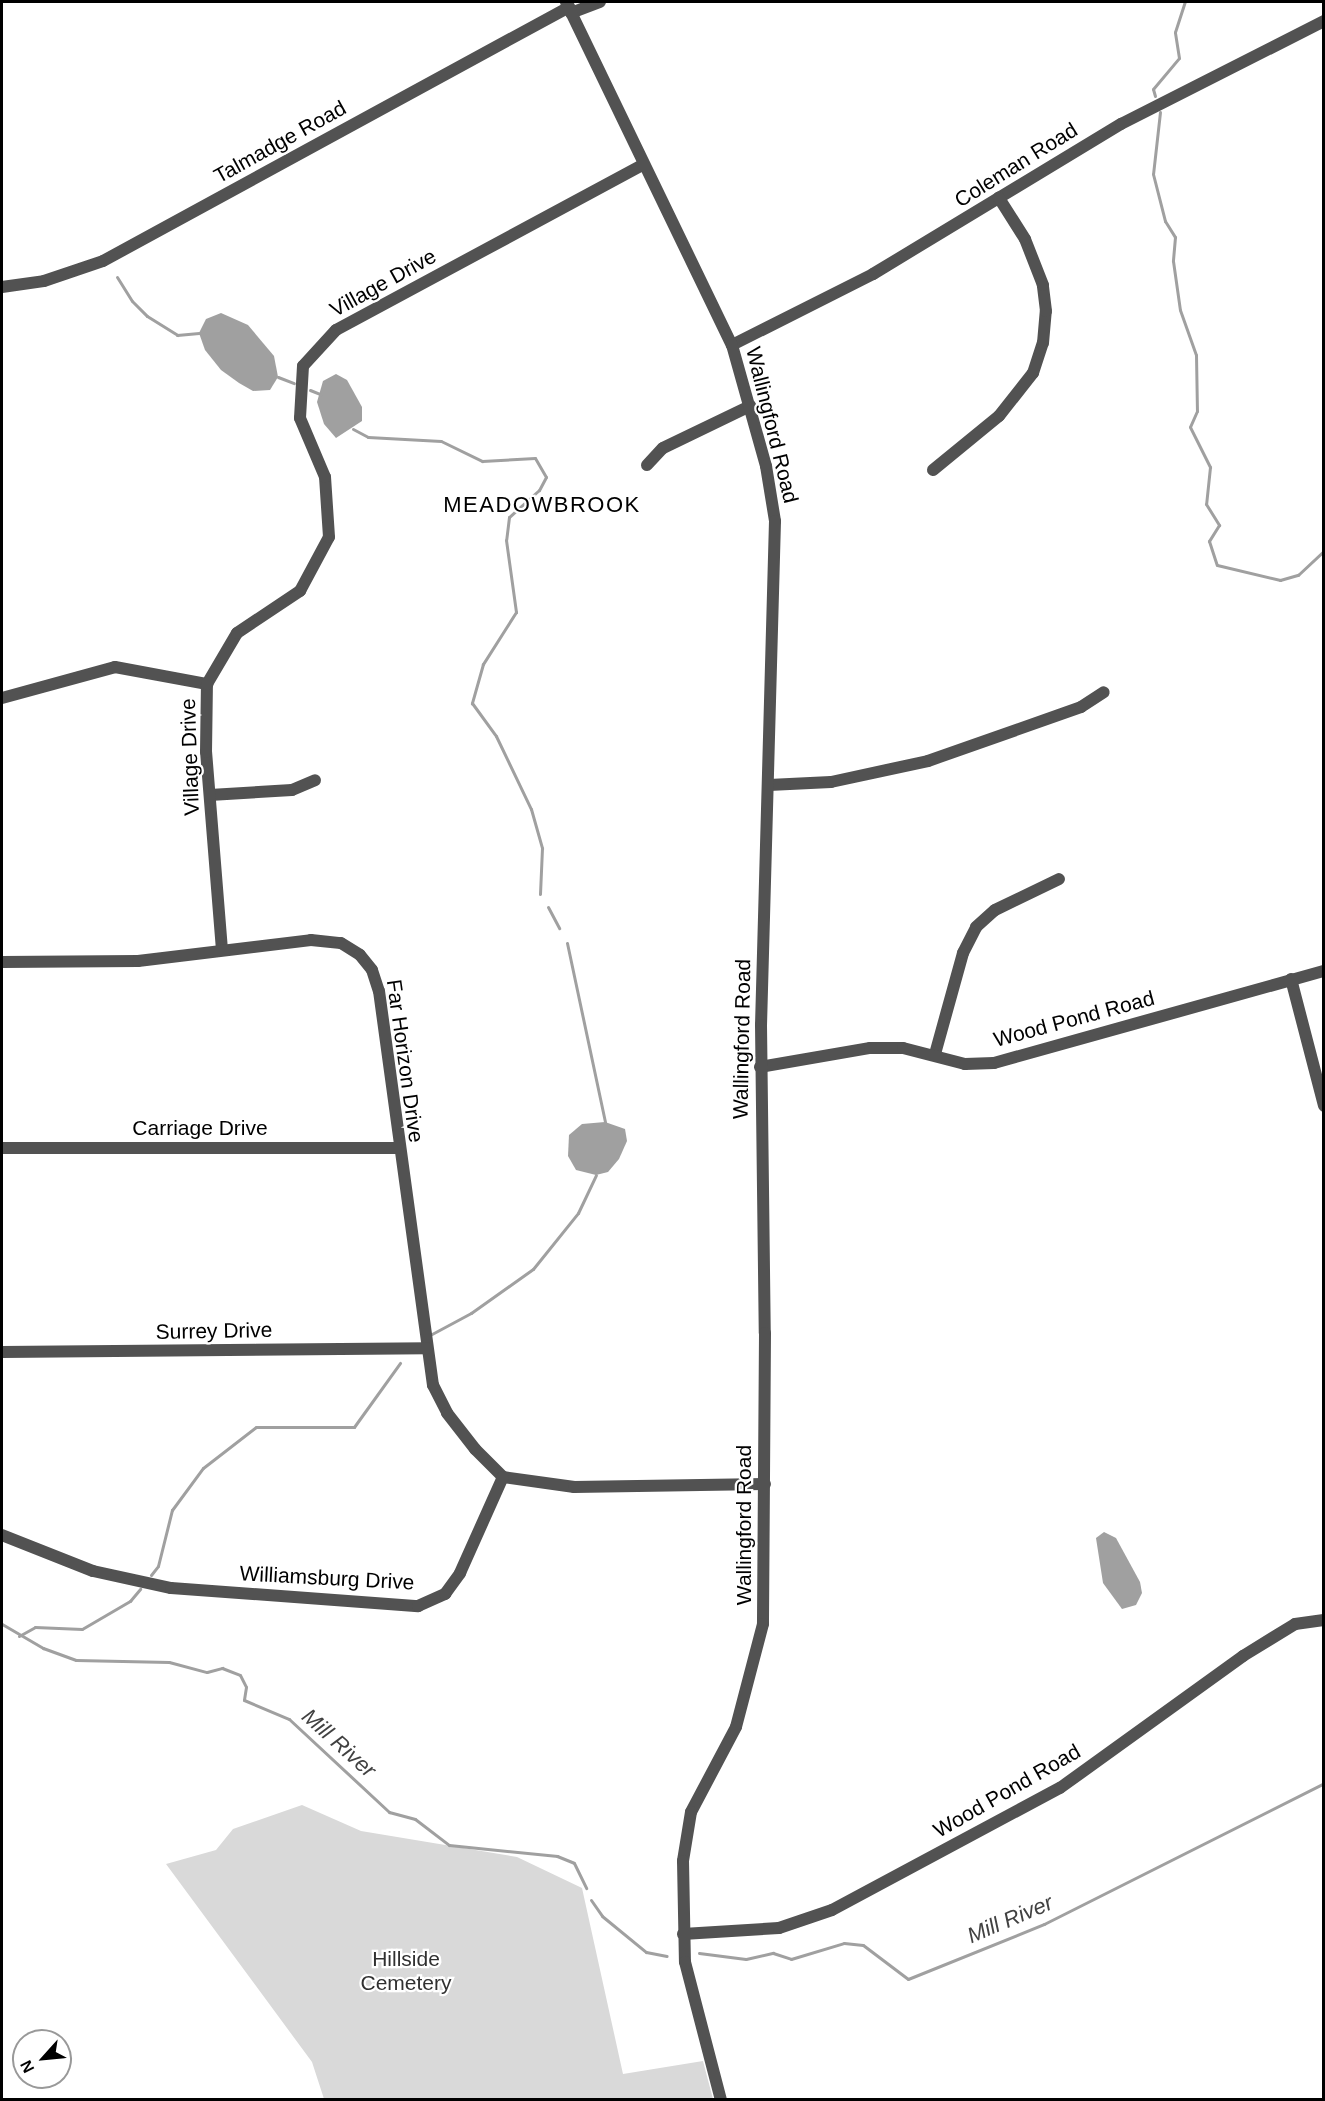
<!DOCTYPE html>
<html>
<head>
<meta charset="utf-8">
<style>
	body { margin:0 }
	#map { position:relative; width:1325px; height:2101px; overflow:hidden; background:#fff; font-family:Helvetica,sans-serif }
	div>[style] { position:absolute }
	.green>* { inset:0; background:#d9d9d9 }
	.water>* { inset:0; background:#a0a0a0 }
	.stream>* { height:3px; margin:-1.5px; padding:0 1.5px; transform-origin:1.5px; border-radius:1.5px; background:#a0a0a0 }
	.minor>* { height:12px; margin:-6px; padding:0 6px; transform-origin:6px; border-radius:6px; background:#525252 }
	.tertiary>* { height:12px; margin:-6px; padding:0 6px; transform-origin:6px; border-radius:6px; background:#525252 }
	span { translate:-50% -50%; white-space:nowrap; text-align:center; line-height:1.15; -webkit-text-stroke:4.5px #fff; paint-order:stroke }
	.street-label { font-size:21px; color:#000 }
	.park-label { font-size:21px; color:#303030 }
	.neighbourhood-label { font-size:22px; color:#000; letter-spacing:1.5px }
	.water-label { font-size:22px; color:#414141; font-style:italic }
	.frame { position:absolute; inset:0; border:3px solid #000; pointer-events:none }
	.north { position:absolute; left:12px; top:2029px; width:60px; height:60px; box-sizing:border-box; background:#fff; border:2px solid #999; border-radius:50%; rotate:243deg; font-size:16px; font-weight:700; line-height:24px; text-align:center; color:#000 }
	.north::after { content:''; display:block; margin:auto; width:21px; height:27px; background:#000; clip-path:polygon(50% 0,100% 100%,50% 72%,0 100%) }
</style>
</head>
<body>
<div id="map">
	<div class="green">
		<i style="clip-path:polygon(302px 1805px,361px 1831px,517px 1857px,582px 1888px,623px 2074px,703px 2061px,713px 2099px,324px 2099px,312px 2062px,166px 1864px,216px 1850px,233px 1829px)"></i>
	</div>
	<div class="water">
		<i style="clip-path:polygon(221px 313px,248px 325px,274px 356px,278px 377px,270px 390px,253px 391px,239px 383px,221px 370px,205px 350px,199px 333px,206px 319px)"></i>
		<i style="clip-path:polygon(336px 374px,347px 380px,362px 407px,362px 421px,336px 438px,324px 424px,317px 402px,323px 381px)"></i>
		<i style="clip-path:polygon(605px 1122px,625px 1129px,627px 1141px,619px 1159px,608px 1172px,596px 1175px,576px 1170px,568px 1156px,569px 1135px,582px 1124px)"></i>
		<i style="clip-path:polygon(1104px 1532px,1116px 1538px,1140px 1582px,1142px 1593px,1136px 1605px,1122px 1609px,1103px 1583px,1096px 1538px)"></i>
	</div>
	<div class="stream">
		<i style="left:1155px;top:96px;width:7px;rotate:-106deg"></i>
		<i style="left:1153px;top:89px;width:40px;rotate:-50deg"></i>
		<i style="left:1179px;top:58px;width:26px;rotate:-99deg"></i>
		<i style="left:1175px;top:32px;width:32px;rotate:-72deg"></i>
		<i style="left:1160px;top:112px;width:62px;rotate:96.4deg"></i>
		<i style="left:1153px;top:174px;width:49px;rotate:75.7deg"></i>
		<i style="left:1165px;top:221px;width:19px;rotate:58deg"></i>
		<i style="left:1175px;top:237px;width:24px;rotate:95deg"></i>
		<i style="left:1173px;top:261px;width:49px;rotate:81.9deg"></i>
		<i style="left:1180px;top:310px;width:48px;rotate:70.4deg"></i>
		<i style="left:1196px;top:355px;width:56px;rotate:89deg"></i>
		<i style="left:1197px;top:411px;width:17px;rotate:114deg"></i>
		<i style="left:1190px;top:427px;width:45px;rotate:63.4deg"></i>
		<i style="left:1210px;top:467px;width:37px;rotate:96deg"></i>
		<i style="left:1206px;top:504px;width:25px;rotate:58deg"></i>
		<i style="left:1219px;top:525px;width:19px;rotate:122deg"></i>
		<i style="left:1209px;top:541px;width:25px;rotate:72deg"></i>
		<i style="left:1217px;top:565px;width:65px;rotate:13.4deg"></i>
		<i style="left:1280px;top:580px;width:19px;rotate:-16deg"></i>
		<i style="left:1298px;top:575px;width:35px;rotate:-43deg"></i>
		<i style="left:117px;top:277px;width:28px;rotate:58deg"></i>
		<i style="left:132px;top:301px;width:21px;rotate:45deg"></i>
		<i style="left:147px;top:316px;width:36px;rotate:32deg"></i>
		<i style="left:177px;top:335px;width:22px;rotate:-5deg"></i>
		<i style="left:278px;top:377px;width:17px;rotate:21deg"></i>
		<i style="left:310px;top:390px;width:11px;rotate:22deg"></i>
		<i style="left:353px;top:429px;width:17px;rotate:28deg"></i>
		<i style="left:368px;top:437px;width:73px;rotate:3.1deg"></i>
		<i style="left:441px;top:441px;width:46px;rotate:26deg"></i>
		<i style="left:482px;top:461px;width:53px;rotate:-3.2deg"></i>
		<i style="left:535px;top:458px;width:22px;rotate:60deg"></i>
		<i style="left:546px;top:477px;width:15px;rotate:118deg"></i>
		<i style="left:539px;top:490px;width:40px;rotate:138deg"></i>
		<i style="left:509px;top:517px;width:23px;rotate:97deg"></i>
		<i style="left:506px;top:540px;width:73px;rotate:82.1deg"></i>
		<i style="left:516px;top:612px;width:62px;rotate:122.4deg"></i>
		<i style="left:483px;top:664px;width:41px;rotate:105.8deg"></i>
		<i style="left:472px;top:703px;width:41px;rotate:54deg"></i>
		<i style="left:496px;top:736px;width:81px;rotate:64.4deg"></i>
		<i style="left:531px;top:809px;width:41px;rotate:74.2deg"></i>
		<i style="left:542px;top:848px;width:46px;rotate:92.5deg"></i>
		<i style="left:548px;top:907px;width:24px;rotate:62deg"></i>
		<i style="left:567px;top:943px;width:183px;rotate:78deg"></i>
		<i style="left:430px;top:1335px;width:47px;rotate:-28.2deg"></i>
		<i style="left:471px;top:1313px;width:76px;rotate:-35.4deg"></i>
		<i style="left:533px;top:1269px;width:72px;rotate:-51.2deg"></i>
		<i style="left:578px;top:1213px;width:42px;rotate:-64.7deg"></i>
		<i style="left:151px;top:1575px;width:11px;rotate:-52deg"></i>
		<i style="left:158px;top:1566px;width:58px;rotate:-76deg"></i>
		<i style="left:172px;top:1510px;width:52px;rotate:-53.6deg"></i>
		<i style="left:203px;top:1468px;width:67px;rotate:-37.7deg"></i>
		<i style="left:256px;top:1427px;width:98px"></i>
		<i style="left:354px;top:1427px;width:79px;rotate:-54.3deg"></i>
		<i style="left:2px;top:1624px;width:48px;rotate:30.3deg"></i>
		<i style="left:43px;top:1648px;width:35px;rotate:20deg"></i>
		<i style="left:76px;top:1660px;width:93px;rotate:1.2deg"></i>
		<i style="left:169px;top:1662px;width:39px;rotate:15deg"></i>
		<i style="left:207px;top:1672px;width:16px;rotate:-15deg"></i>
		<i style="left:222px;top:1668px;width:19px;rotate:21deg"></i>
		<i style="left:240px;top:1675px;width:13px;rotate:63deg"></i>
		<i style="left:246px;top:1687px;width:13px;rotate:99deg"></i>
		<i style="left:244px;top:1700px;width:49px;rotate:22.9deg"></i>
		<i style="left:289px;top:1719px;width:137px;rotate:42.9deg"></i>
		<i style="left:389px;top:1812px;width:27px;rotate:15deg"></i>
		<i style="left:415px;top:1819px;width:43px;rotate:37.4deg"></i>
		<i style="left:449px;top:1845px;width:109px;rotate:5.8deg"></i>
		<i style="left:557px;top:1856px;width:18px;rotate:22deg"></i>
		<i style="left:574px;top:1863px;width:28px;rotate:64deg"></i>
		<i style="left:19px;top:1636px;width:18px;rotate:-29deg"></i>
		<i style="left:35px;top:1627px;width:47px;rotate:2.4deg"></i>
		<i style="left:82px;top:1629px;width:56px;rotate:-30.3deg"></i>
		<i style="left:130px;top:1601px;width:16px;rotate:-50deg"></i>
		<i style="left:591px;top:1900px;width:19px;rotate:55deg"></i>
		<i style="left:602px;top:1916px;width:57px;rotate:39.3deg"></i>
		<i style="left:646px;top:1952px;width:21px;rotate:11deg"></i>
		<i style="left:699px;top:1953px;width:47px;rotate:7.3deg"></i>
		<i style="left:746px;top:1959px;width:28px;rotate:-13deg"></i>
		<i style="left:773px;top:1953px;width:19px;rotate:18deg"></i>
		<i style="left:791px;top:1959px;width:55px;rotate:-16.8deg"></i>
		<i style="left:844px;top:1943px;width:19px;rotate:6deg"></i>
		<i style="left:863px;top:1945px;width:56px;rotate:37.1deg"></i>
		<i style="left:908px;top:1979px;width:147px;rotate:-22deg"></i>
		<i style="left:1044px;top:1924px;width:313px;rotate:-26.7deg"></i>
	</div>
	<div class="minor">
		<i style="left:571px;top:13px;width:31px;rotate:-21deg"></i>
		<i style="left:2px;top:287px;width:42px;rotate:-8.1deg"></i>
		<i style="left:44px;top:281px;width:62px;rotate:-18.7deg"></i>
		<i style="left:103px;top:261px;width:531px;rotate:-28.59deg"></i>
		<i style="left:732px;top:345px;width:158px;rotate:-26.7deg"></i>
		<i style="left:873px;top:274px;width:290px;rotate:-31.2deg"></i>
		<i style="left:1121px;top:124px;width:228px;rotate:-26.9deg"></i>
		<i style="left:647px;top:465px;width:23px;rotate:-47deg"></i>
		<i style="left:663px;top:448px;width:97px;rotate:-25.8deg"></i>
		<i style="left:933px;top:470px;width:85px;rotate:-39.3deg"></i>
		<i style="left:999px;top:416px;width:55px;rotate:-51.7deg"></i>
		<i style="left:1033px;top:373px;width:32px;rotate:-72deg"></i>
		<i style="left:1043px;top:343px;width:32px;rotate:-85deg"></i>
		<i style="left:1046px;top:311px;width:26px;rotate:-97deg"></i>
		<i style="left:1043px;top:285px;width:49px;rotate:-111.4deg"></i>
		<i style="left:1025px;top:239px;width:49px;rotate:-122.4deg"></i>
		<i style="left:2px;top:698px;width:117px;rotate:-15.3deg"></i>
		<i style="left:115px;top:667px;width:94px;rotate:10.5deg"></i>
		<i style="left:769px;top:785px;width:62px;rotate:-2.8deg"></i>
		<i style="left:831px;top:782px;width:99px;rotate:-12.2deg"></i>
		<i style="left:928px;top:761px;width:162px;rotate:-19.4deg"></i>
		<i style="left:1081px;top:707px;width:27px;rotate:-33deg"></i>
		<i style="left:210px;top:795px;width:82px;rotate:-3.5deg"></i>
		<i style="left:292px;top:790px;width:25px;rotate:-23deg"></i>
		<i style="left:222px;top:950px;width:199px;rotate:-94.6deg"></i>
		<i style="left:206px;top:752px;width:68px;rotate:-89.2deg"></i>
		<i style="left:207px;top:684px;width:59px;rotate:-59.5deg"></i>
		<i style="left:237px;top:633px;width:76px;rotate:-33.7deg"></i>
		<i style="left:300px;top:591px;width:61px;rotate:-61.8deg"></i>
		<i style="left:329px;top:537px;width:60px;rotate:-93.8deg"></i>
		<i style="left:325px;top:477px;width:64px;rotate:-113deg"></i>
		<i style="left:300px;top:418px;width:52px;rotate:-86.7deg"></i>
		<i style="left:303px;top:366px;width:49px;rotate:-47.5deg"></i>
		<i style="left:336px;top:330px;width:349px;rotate:-28.3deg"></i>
		<i style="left:2px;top:962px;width:136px;rotate:-0.4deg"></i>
		<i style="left:138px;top:961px;width:174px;rotate:-6.9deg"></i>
		<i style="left:311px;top:940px;width:30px;rotate:6deg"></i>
		<i style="left:341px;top:943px;width:22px;rotate:32deg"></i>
		<i style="left:360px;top:955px;width:19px;rotate:51deg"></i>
		<i style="left:372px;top:970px;width:22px;rotate:72deg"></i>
		<i style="left:379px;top:991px;width:398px;rotate:82.2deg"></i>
		<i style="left:433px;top:1385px;width:31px;rotate:63deg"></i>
		<i style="left:447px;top:1413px;width:46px;rotate:52.1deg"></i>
		<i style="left:475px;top:1449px;width:40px;rotate:45deg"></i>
		<i style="left:1291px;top:979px;width:131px;rotate:75.4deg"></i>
		<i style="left:935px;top:1054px;width:105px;rotate:-74.5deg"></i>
		<i style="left:963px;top:953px;width:29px;rotate:-63deg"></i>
		<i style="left:976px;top:927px;width:25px;rotate:-42deg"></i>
		<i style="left:995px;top:910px;width:71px;rotate:-25.8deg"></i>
		<i style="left:760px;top:1067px;width:112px;rotate:-9.8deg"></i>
		<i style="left:870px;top:1048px;width:33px"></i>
		<i style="left:903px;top:1048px;width:64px;rotate:14.5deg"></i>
		<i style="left:965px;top:1064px;width:29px;rotate:-2deg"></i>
		<i style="left:994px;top:1063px;width:343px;rotate:-15.6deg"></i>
		<i style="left:2px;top:1148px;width:397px"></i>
		<i style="left:2px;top:1352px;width:425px;rotate:-0.5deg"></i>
		<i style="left:503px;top:1477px;width:72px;rotate:8deg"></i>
		<i style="left:574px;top:1487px;width:191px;rotate:-0.9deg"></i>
		<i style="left:2px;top:1535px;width:98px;rotate:21.6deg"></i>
		<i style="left:93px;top:1571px;width:80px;rotate:12.3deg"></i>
		<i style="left:171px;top:1588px;width:248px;rotate:4.2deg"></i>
		<i style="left:418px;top:1606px;width:30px;rotate:-24deg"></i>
		<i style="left:445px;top:1594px;width:26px;rotate:-54deg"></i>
		<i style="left:460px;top:1573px;width:105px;rotate:-65.9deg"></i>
		<i style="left:683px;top:1934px;width:96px;rotate:-3.6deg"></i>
		<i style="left:779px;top:1928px;width:56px;rotate:-18.8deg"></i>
		<i style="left:832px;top:1910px;width:259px;rotate:-28.2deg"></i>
		<i style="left:1060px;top:1788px;width:226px;rotate:-35.8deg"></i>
		<i style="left:1243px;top:1656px;width:61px;rotate:-31.6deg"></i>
		<i style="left:1295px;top:1624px;width:29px;rotate:-8deg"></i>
	</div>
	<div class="tertiary">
		<i style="left:566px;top:2px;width:381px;rotate:64.2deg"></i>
		<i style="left:732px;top:345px;width:126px;rotate:74.3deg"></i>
		<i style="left:766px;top:466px;width:56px;rotate:80.7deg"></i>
		<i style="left:775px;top:521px;width:504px;rotate:91.59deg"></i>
		<i style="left:761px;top:1025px;width:308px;rotate:89.3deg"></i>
		<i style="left:765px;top:1333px;width:291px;rotate:90.4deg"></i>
		<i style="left:763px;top:1624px;width:106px;rotate:104.7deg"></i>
		<i style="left:736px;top:1727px;width:96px;rotate:117.9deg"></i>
		<i style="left:691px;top:1812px;width:50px;rotate:99.3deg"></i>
		<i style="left:683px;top:1861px;width:101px;rotate:88.9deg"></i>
		<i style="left:685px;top:1962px;width:143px;rotate:75.4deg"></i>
	</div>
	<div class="street-label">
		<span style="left:280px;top:142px;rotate:-29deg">Talmadge Road</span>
		<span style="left:1016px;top:165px;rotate:-32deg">Coleman Road</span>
		<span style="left:383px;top:283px;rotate:-29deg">Village Drive</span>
		<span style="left:772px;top:425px;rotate:76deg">Wallingford Road</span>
		<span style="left:190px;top:757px;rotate:-92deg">Village Drive</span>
		<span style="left:1074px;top:1019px;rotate:-15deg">Wood Pond Road</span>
		<span style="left:742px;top:1039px;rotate:-89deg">Wallingford Road</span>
		<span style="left:405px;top:1061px;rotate:82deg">Far Horizon Drive</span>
		<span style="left:200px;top:1128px">Carriage Drive</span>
		<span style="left:214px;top:1331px;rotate:-1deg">Surrey Drive</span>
		<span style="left:744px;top:1525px;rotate:-90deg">Wallingford Road</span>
		<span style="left:327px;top:1578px;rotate:3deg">Williamsburg Drive</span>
		<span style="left:1007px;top:1791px;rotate:-30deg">Wood Pond Road</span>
	</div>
	<div class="park-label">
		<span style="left:406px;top:1971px">Hillside<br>Cemetery</span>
	</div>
	<div class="neighbourhood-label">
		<span style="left:542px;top:505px">MEADOWBROOK</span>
	</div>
	<div class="water-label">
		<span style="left:339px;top:1743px;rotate:42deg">Mill River</span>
		<span style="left:1010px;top:1919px;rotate:-23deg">Mill River</span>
	</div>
	<div class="frame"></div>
	<div class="north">N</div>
</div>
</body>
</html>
